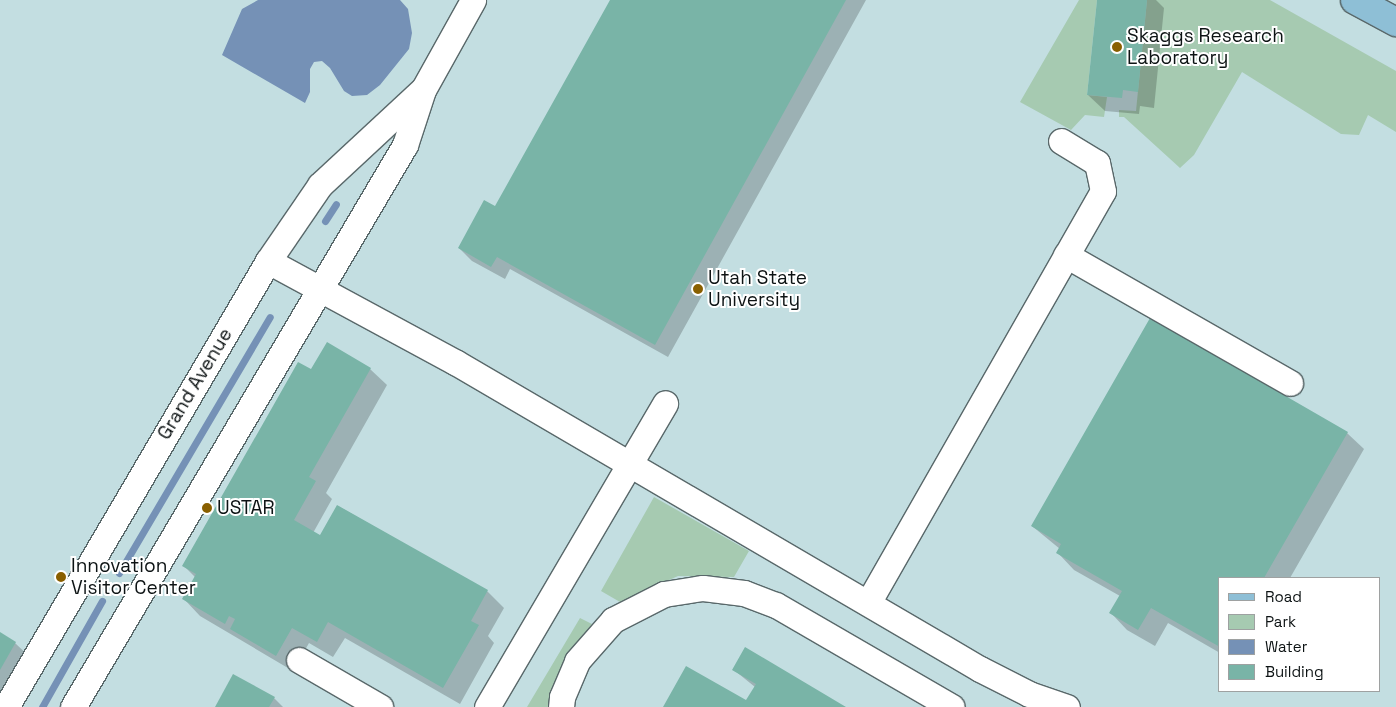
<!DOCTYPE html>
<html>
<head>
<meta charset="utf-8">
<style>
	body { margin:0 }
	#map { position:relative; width:1396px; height:707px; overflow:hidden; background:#d6e7e9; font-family:"Space Grotesk",sans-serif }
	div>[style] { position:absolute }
	.built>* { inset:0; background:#c3dee1 }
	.green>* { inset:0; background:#a6cab1 }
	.water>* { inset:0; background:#7591b6 }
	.shadow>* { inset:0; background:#0003 }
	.stream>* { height:7px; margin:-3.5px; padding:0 3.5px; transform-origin:3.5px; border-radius:3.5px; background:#7591b6 }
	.building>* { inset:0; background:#79b4a7 }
	.roads { filter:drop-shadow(1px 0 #59686a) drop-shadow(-1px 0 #59686a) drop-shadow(0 1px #59686a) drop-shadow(0 -1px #59686a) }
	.minor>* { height:25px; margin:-12.5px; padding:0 12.5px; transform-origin:12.5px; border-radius:12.5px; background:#fff }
	.major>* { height:28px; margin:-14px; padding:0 14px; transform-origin:14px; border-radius:14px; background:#8ebfd6 }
	.dots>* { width:14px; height:14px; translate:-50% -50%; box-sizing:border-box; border:2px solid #fff; border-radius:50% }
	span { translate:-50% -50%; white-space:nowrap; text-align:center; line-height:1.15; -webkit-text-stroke:4px #fff; paint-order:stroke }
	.poi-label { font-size:19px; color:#0d1314 }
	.left { translate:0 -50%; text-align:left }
	.street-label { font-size:19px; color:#0d1314 }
	.legend { position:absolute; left:1218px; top:577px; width:162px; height:115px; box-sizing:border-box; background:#fff; border:1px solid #9ea1a1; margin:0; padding:6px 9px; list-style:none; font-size:15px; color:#0d1314 }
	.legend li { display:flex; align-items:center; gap:10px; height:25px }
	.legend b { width:25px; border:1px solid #9ea1a1 }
</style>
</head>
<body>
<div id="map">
	<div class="built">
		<i style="clip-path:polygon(evenodd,0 0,1396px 0,1396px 707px,0 707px,0 0,1220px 578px,1380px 578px,1380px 691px,1220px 691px,1220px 578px)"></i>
	</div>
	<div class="green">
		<i style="clip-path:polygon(1079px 0,1097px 0,1087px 95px,1107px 97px,1104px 117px,1085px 115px,1071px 130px,1020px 102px)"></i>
		<i style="clip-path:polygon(1147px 0,1270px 0,1396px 71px,1396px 132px,1368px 115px,1359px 135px,1341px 134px,1242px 72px,1194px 155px,1180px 168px,1124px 117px,1119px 117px,1119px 110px,1136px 111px)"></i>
		<i style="clip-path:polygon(654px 497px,749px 551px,734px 577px,678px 576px,620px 602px,601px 591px)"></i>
		<i style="clip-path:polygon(580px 618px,592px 624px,564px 663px,550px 707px,527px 707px)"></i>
	</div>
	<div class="water">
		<i style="clip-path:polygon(258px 0,400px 0,408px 9px,412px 33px,409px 49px,380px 85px,367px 95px,352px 96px,344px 91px,330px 68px,322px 61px,314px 62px,310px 69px,310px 92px,305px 103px,222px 55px,242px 9px)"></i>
	</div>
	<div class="shadow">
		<i style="clip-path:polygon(611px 0,866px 0,668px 357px,510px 269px,505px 279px,472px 261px,459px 248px,496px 208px)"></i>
		<i style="clip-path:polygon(1099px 0,1156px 0,1164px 8px,1154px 108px,1140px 106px,1139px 114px,1105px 111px,1088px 95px)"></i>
		<i style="clip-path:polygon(370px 369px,387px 385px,326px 493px,332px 499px,313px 533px,321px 537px,338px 506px,487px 591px,504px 608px,488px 636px,494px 643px,460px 704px,345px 638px,333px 657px,309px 643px,293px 671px,200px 616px,184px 599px,196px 578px,184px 566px,311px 371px)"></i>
		<i style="clip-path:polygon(1347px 433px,1364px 449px,1290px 578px,1220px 578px,1220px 653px,1168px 623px,1155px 646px,1127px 630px,1111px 613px,1120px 596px,1074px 570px,1058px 553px,1060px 549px,1032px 526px)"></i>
		<i style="clip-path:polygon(0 634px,15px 643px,32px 659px,0 707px)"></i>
		<i style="clip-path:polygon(734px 670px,844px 707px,664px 707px,746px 702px,755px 687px)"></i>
		<i style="clip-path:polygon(274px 698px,283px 707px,216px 707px)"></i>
	</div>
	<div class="stream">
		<i style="left:325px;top:221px;width:20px;rotate:-57deg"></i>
		<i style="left:119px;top:573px;width:297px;rotate:-59.5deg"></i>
		<i style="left:42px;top:707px;width:122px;rotate:-60.5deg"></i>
	</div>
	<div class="building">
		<i style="clip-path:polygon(610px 0,846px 0,655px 345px,497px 257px,491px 267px,458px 248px,484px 200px,495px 206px)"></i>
		<i style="clip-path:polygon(1097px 0,1147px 0,1138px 92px,1123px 90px,1122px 98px,1087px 95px)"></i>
		<i style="clip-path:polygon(1150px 318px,1348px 432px,1264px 578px,1220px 578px,1220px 647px,1151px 608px,1138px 630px,1109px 613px,1122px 591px,1056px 553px,1061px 544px,1031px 526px)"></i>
		<i style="clip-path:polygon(327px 342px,371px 368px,309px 477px,316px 481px,294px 520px,320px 535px,337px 505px,488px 590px,471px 621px,479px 625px,443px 688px,328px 622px,317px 642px,292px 628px,276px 656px,230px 629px,235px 619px,229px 616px,225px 624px,182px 599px,196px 574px,182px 566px,298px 362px,311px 369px)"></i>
		<i style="clip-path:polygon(0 632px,16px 642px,0 670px)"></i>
		<i style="clip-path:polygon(745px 647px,846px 707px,663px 707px,686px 666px,746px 700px,756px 684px,732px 670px)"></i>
		<i style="clip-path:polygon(233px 674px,275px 697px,269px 707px,215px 707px)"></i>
	</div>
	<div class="roads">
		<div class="minor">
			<i style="left:1066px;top:255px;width:258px;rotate:29.7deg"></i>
			<i style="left:268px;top:261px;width:213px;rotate:28.4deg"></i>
			<i style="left:455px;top:362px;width:608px;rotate:30.32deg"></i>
			<i style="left:980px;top:669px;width:55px;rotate:27deg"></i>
			<i style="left:1029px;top:694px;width:40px;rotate:18.9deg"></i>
			<i style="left:868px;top:603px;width:474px;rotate:-60.3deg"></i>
			<i style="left:1103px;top:191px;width:29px;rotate:-102deg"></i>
			<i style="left:1097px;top:163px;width:42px;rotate:-148.6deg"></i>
			<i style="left:299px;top:660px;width:94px;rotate:30.1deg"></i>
			<i style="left:6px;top:707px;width:517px;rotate:-59.57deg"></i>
			<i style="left:268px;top:261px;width:92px;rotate:-55.6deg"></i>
			<i style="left:320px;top:185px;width:138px;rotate:-42.9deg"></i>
			<i style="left:73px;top:707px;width:653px;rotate:-59.43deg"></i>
			<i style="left:405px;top:145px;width:58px;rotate:-71.9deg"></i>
			<i style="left:423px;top:90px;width:103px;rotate:-60.9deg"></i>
			<i style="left:487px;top:707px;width:352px;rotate:-59.6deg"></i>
			<i style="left:561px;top:707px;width:10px;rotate:-84deg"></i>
			<i style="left:562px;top:697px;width:39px;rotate:-67deg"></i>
			<i style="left:577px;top:661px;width:55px;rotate:-48.7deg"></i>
			<i style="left:613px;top:620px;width:57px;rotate:-27deg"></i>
			<i style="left:664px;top:594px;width:39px;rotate:-9deg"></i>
			<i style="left:703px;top:588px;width:41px;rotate:7deg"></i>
			<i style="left:744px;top:593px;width:34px;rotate:21deg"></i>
			<i style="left:776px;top:605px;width:203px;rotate:30.1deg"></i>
		</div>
		<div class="major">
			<i style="left:1355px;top:0;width:47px;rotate:28.2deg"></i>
		</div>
	</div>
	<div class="dots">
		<i style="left:1117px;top:47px;background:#895f00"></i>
		<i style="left:698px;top:289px;background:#895f00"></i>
		<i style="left:207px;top:508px;background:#895f00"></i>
		<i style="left:61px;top:577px;background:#895f00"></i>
	</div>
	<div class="poi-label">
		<span class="left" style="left:1127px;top:47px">Skaggs Research<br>Laboratory</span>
		<span class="left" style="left:708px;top:289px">Utah State<br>University</span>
		<span class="left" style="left:217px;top:508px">USTAR</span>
		<span class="left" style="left:71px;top:577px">Innovation<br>Visitor Center</span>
	</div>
	<div class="street-label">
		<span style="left:195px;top:384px;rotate:-59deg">Grand Avenue</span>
	</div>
	<ul class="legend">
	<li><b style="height:6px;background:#8ebfd6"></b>Road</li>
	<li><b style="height:14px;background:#a6cab1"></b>Park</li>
	<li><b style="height:14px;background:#7591b6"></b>Water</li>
	<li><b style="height:14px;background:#79b4a7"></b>Building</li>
	</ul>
</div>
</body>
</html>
